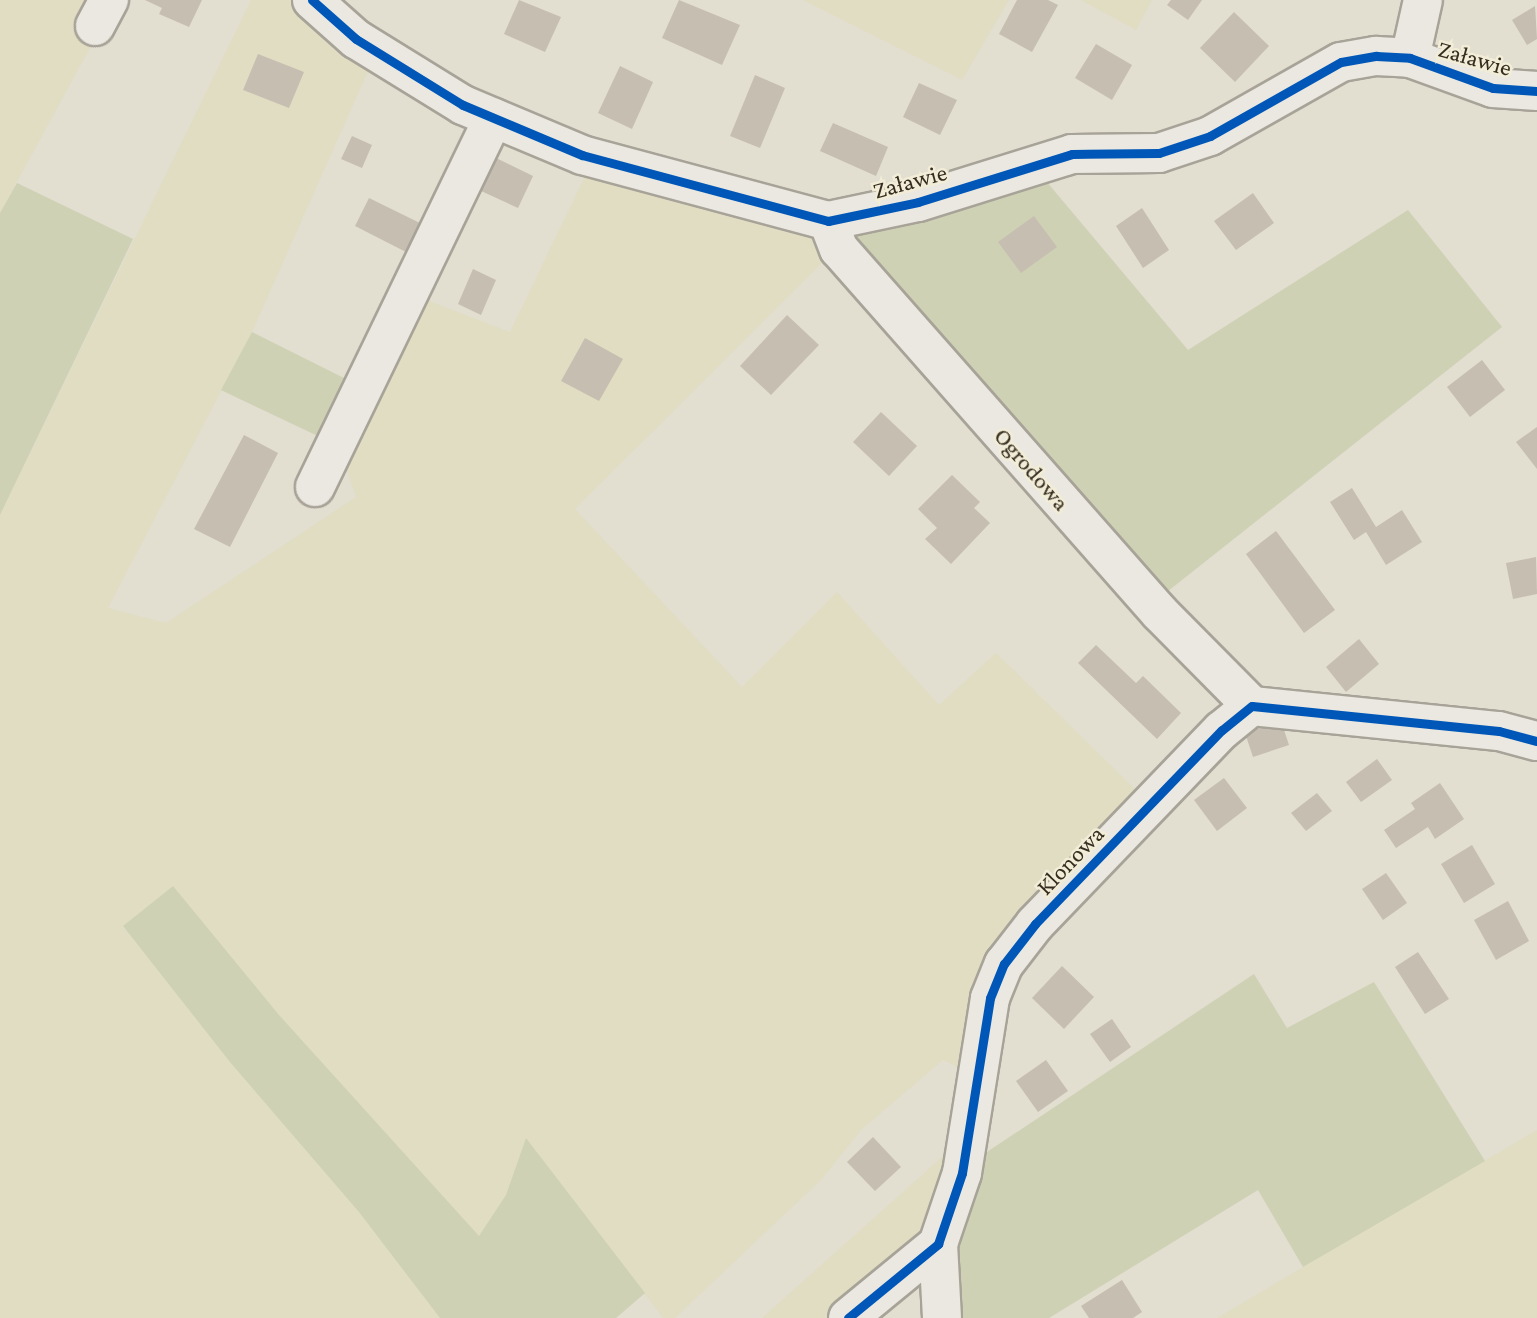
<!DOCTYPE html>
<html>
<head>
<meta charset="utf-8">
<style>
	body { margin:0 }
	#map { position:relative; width:1537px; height:1318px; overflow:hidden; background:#e2ded0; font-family:"Crimson Pro",serif }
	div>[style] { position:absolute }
	.farmland>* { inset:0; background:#e0ddc2 }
	.green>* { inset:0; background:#ced1b4 }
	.building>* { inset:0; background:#c6beb1 }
	.roads { filter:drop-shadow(2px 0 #a8a398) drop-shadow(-2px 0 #a8a398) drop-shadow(0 2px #a8a398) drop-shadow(0 -2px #a8a398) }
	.minor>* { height:38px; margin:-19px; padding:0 19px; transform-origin:19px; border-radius:19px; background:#eae8e0 }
	.cycleway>* { height:9px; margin:-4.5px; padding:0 4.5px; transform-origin:4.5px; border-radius:4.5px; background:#0057b8 }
	span { translate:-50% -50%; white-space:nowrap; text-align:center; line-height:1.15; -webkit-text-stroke:5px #f2edd7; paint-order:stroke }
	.street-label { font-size:24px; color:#362d21 }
</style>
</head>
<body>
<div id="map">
	<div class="farmland">
		<i style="clip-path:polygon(0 0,116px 0,0 213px)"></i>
		<i style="clip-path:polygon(251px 0,294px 0,369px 69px,252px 332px,108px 608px,166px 623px,356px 497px,342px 456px,421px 298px,510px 332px,588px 170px,808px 228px,827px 258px,575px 509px,742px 687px,837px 592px,939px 705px,996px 653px,1146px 800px,1002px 940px,965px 1070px,943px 1060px,861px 1130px,821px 1180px,675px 1318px,663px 1318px,526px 1138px,506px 1195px,479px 1237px,279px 1015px,172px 886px,123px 927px,359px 1212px,440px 1318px,0 1318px,0 515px)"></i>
		<i style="clip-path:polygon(803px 0,1009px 0,962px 80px)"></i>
		<i style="clip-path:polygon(1081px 0,1152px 0,1136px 30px)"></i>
		<i style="clip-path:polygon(1537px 1130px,1537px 1318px,1217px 1318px,1303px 1267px)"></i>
		<i style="clip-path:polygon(951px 1149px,928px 1238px,831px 1318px,762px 1318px)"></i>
	</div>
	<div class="green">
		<i style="clip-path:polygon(1041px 175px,1188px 350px,1408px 210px,1502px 327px,1158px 599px,842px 236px)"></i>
		<i style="clip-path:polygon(17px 183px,133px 239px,0 515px,0 213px)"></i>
		<i style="clip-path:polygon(252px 332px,348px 380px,322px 438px,221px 390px)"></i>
		<i style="clip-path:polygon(173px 886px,279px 1015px,479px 1236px,506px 1195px,526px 1138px,645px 1293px,616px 1318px,440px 1318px,359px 1212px,230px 1062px,123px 926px)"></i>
		<i style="clip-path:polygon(1254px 974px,1287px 1028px,1374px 982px,1485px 1161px,1303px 1267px,1258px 1190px,1049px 1318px,958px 1318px,947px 1252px,972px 1162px)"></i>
	</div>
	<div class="building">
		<i style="clip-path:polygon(145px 0,202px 0,189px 27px,159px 14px,162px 8px)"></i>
		<i style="clip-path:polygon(519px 0,561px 17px,545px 52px,504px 34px)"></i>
		<i style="clip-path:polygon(679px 0,740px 25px,722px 65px,662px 38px)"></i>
		<i style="clip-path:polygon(1017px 0,1048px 0,1058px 5px,1032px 52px,999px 34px)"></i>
		<i style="clip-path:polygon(1171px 0,1202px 0,1188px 20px,1167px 5px)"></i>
		<i style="clip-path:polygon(1535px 6px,1537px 39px,1527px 45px,1512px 20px)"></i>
		<i style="clip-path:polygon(1234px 12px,1269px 46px,1235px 82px,1200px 48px)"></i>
		<i style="clip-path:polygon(1096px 44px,1132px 65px,1112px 100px,1075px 78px)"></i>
		<i style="clip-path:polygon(258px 54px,304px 72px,289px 108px,243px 90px)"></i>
		<i style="clip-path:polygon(620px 66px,653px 82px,632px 129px,598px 113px)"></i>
		<i style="clip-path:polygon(755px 75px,785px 88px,760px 148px,730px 136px)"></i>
		<i style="clip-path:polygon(919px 83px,957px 100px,940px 135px,903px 117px)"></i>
		<i style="clip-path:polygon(833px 123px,888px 147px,876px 176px,820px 151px)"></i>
		<i style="clip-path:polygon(352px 136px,372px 145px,362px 168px,341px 159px)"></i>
		<i style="clip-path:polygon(494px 157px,533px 176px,518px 208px,479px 190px)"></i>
		<i style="clip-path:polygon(1253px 193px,1274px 223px,1236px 250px,1214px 221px)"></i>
		<i style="clip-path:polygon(369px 198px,422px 224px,408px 253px,355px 226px)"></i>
		<i style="clip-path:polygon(1142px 208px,1169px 250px,1143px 268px,1116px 226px)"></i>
		<i style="clip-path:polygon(1034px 216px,1057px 247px,1021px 273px,998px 242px)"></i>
		<i style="clip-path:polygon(473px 269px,496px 280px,481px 315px,458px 304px)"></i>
		<i style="clip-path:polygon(787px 315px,819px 345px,771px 395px,740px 366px)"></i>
		<i style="clip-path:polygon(585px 338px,623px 359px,599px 401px,561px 381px)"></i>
		<i style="clip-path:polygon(1482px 360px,1505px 390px,1470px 417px,1447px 387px)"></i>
		<i style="clip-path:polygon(881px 412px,917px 446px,889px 476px,853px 442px)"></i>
		<i style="clip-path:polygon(1537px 427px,1537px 469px,1516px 442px)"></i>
		<i style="clip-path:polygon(244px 435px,278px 453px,230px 547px,194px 529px)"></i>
		<i style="clip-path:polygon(952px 475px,980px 502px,974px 508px,990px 523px,951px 564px,925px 539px,937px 528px,918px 509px)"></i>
		<i style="clip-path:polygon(1352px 488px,1376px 527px,1402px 510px,1422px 542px,1386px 565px,1366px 532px,1354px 540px,1330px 502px)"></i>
		<i style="clip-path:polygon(1276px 531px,1335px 610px,1304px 633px,1246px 554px)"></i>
		<i style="clip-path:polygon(1536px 557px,1537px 594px,1513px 599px,1506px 563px)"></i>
		<i style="clip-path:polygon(1359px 639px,1379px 664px,1346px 692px,1326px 667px)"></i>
		<i style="clip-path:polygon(1096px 645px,1136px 683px,1143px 676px,1181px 713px,1157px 739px,1078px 663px)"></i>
		<i style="clip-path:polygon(1281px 721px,1289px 745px,1253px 757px,1245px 733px)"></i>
		<i style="clip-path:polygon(1377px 759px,1392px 780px,1361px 802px,1346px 782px)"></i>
		<i style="clip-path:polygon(1224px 778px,1247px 808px,1217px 831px,1194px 800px)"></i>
		<i style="clip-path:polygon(1440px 783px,1464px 819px,1435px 839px,1428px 827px,1396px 848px,1384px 830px,1415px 809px,1411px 803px)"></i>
		<i style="clip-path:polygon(1317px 793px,1332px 811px,1306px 831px,1291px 813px)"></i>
		<i style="clip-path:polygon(1472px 845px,1495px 884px,1464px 903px,1441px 864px)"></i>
		<i style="clip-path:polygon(1386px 873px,1407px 903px,1383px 920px,1362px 889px)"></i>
		<i style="clip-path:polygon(1508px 901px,1529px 941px,1496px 960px,1474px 920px)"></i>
		<i style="clip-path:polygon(1418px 952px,1449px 999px,1425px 1014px,1395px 967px)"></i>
		<i style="clip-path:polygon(1062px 966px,1094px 997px,1064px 1029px,1032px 998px)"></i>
		<i style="clip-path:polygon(1112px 1019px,1131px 1047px,1110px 1062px,1090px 1034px)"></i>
		<i style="clip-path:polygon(1046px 1060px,1068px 1091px,1038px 1112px,1016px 1081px)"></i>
		<i style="clip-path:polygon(873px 1137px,901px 1167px,875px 1191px,847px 1162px)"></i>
		<i style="clip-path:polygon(1122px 1280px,1142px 1312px,1133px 1318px,1089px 1318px,1081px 1306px)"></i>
	</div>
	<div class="roads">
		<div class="minor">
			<i style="left:312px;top:0;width:59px;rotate:41.6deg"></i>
			<i style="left:356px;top:39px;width:126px;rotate:31.7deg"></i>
			<i style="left:463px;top:105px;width:129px;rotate:22.8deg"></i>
			<i style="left:582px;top:155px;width:255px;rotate:15deg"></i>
			<i style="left:828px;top:221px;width:92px;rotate:-11.9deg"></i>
			<i style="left:918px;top:202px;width:161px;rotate:-17.3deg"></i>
			<i style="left:1072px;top:154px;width:87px;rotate:-0.7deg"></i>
			<i style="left:1159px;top:153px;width:54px;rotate:-18.4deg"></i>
			<i style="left:1210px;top:136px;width:150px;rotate:-29.5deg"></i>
			<i style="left:1341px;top:62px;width:36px;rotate:-10deg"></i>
			<i style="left:1376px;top:56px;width:34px;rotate:3deg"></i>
			<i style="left:1410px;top:58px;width:88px;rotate:19.9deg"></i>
			<i style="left:1493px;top:88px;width:44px;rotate:3.9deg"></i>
			<i style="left:95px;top:26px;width:30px;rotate:-62deg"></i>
			<i style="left:1410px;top:58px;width:59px;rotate:-77.4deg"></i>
			<i style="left:828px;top:221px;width:30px;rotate:69deg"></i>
			<i style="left:839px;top:249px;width:485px;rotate:48.6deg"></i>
			<i style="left:1160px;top:613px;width:131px;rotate:45.3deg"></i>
			<i style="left:315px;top:487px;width:410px;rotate:-64.2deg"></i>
			<i style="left:938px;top:1244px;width:74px;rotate:86.9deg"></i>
			<i style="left:848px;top:1318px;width:117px;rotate:-39.4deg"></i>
			<i style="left:938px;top:1244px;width:75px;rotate:-71.3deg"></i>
			<i style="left:962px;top:1173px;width:177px;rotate:-80.9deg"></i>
			<i style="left:990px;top:998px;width:37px;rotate:-68deg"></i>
			<i style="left:1004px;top:964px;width:51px;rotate:-52.2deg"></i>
			<i style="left:1035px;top:924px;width:269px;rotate:-46.1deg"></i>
			<i style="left:1222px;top:730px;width:38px;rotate:-39deg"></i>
			<i style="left:1252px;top:706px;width:248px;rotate:5.8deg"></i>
			<i style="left:1499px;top:731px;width:39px;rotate:15deg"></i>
		</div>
	</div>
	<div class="cycleway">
		<i style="left:312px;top:0;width:59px;rotate:41.6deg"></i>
		<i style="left:356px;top:39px;width:126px;rotate:31.7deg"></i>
		<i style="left:463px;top:105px;width:129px;rotate:22.8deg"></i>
		<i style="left:582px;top:155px;width:255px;rotate:15deg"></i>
		<i style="left:828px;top:221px;width:92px;rotate:-11.9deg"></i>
		<i style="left:918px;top:202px;width:161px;rotate:-17.3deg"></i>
		<i style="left:1072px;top:154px;width:87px;rotate:-0.7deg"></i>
		<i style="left:1159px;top:153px;width:54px;rotate:-18.4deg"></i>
		<i style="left:1210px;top:136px;width:150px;rotate:-29.5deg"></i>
		<i style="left:1341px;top:62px;width:36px;rotate:-10deg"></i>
		<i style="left:1376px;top:56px;width:34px;rotate:3deg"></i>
		<i style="left:1410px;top:58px;width:88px;rotate:19.9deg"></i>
		<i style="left:1493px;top:88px;width:44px;rotate:3.9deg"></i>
		<i style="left:848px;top:1318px;width:117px;rotate:-39.4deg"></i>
		<i style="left:938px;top:1244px;width:75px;rotate:-71.3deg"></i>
		<i style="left:962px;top:1173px;width:177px;rotate:-80.9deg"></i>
		<i style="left:990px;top:998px;width:37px;rotate:-68deg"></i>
		<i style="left:1004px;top:964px;width:51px;rotate:-52.2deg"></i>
		<i style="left:1035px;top:924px;width:269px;rotate:-46.1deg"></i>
		<i style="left:1222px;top:730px;width:38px;rotate:-39deg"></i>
		<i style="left:1252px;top:706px;width:248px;rotate:5.8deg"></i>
		<i style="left:1499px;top:731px;width:39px;rotate:15deg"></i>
	</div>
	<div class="street-label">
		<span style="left:1475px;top:58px;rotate:16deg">Załawie</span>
		<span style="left:910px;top:181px;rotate:-15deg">Załawie</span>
		<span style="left:1032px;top:469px;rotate:49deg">Ogrodowa</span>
		<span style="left:1070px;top:860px;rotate:-46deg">Klonowa</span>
	</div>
</div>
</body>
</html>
